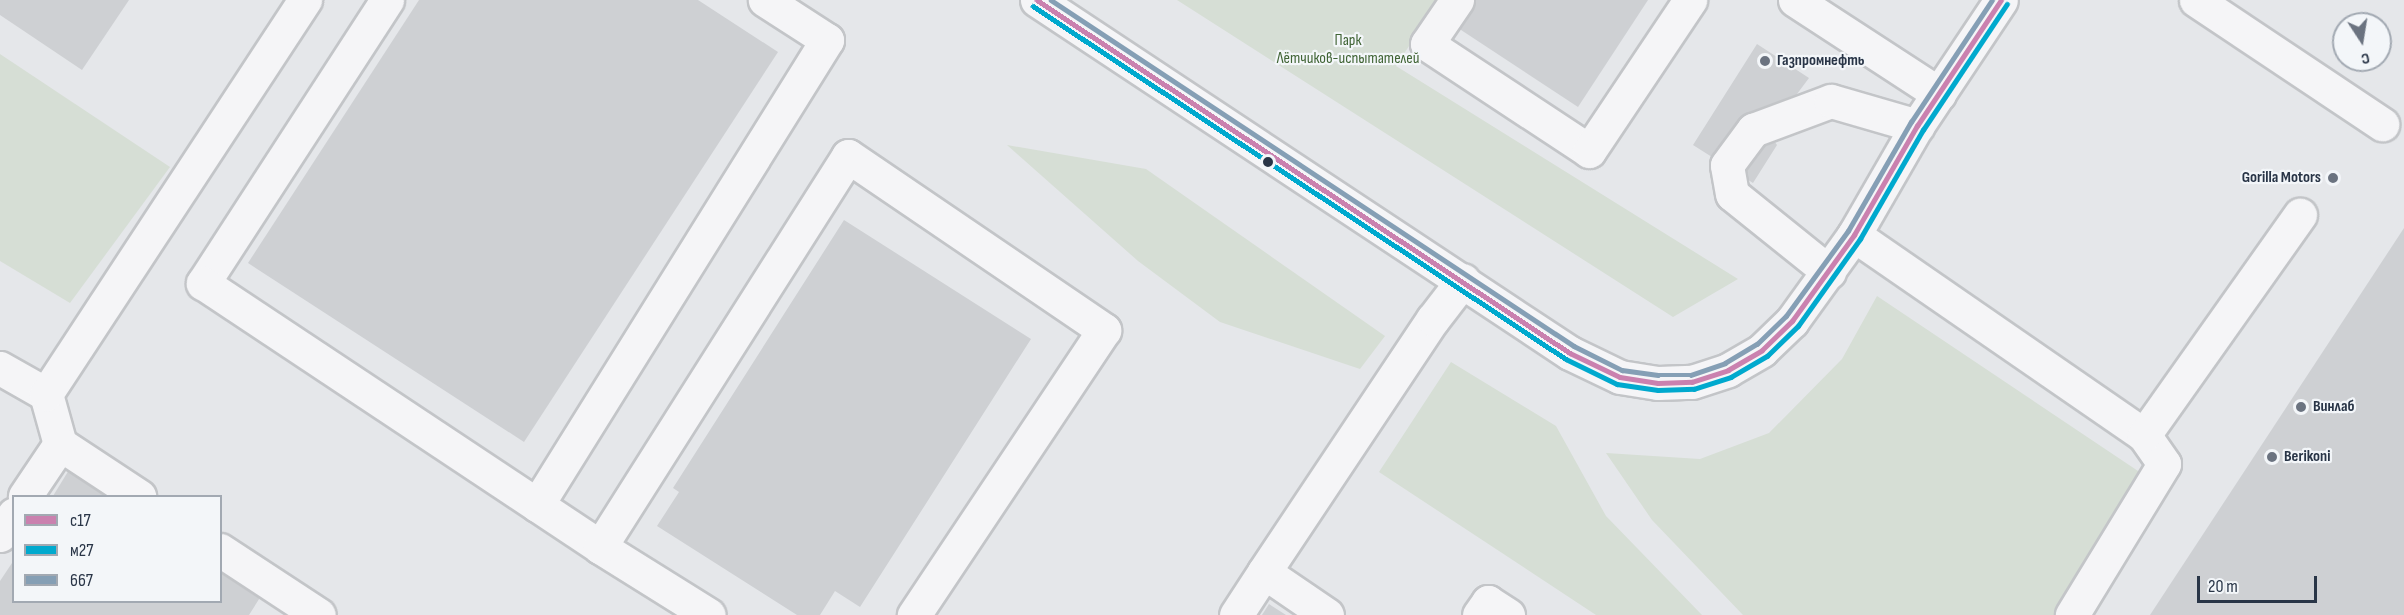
<!DOCTYPE html>
<html>
<head>
<meta charset="utf-8">
<style>
	body { margin:0 }
	#map { position:relative; width:2404px; height:615px; overflow:hidden; background:#e5e7ea; font-family:"Sofia Sans Condensed",sans-serif }
	div>[style] { position:absolute }
	.green>* { inset:0; background:#d6ded5 }
	.building>* { inset:0; background:#ced0d3 }
	.roads { filter:drop-shadow(2px 0 #c3c5c8) drop-shadow(-2px 0 #c3c5c8) drop-shadow(0 2px #c3c5c8) drop-shadow(0 -2px #c3c5c8) }
	.minor>* { height:33px; margin:-16.5px; padding:0 16.5px; transform-origin:16.5px; border-radius:16.5px; background:#f5f5f7 }
	.bus-1>* { height:4.5px; margin:-2.25px; padding:0 2.25px; transform-origin:2.25px; border-radius:2.25px; background:#ca81af }
	.bus-2>* { height:4.5px; margin:-2.25px; padding:0 2.25px; transform-origin:2.25px; border-radius:2.25px; background:#00a9ce }
	.bus-3>* { height:4.5px; margin:-2.25px; padding:0 2.25px; transform-origin:2.25px; border-radius:2.25px; background:#859fb5 }
	.dots>* { width:16px; height:16px; translate:-50% -50%; box-sizing:border-box; border:3px solid #f3f6f9; border-radius:50% }
	span { translate:-50% -50%; white-space:nowrap; text-align:center; line-height:1.15; -webkit-text-stroke:4.5px #f3f6f9; paint-order:stroke }
	.park-label { font-size:16px; color:#406435 }
	.poi-label { font-size:16px; color:#293547; font-weight:700 }
	.left { translate:0 -50%; text-align:left }
	.right { translate:-100% -50%; text-align:right }
	.legend { position:absolute; left:12px; top:495px; width:210px; height:108px; box-sizing:border-box; background:#f3f6f9; border:2px solid #a2a9b2; margin:0; padding:8px 10px; list-style:none; font-size:18px; color:#293547 }
	.legend li { display:flex; align-items:center; gap:12px; height:30px }
	.legend b { width:30px; border:2px solid #a2a9b2 }
	.north { position:absolute; left:2332px; top:12px; width:60px; height:60px; box-sizing:border-box; background:#f3f6f9; border:2px solid #a2a9b2; border-radius:50%; rotate:168deg; font-size:16px; font-weight:700; line-height:24px; text-align:center; color:#293547 }
	.north::after { content:''; display:block; margin:auto; width:21px; height:27px; background:#6b7380; clip-path:polygon(50% 0,100% 100%,50% 72%,0 100%) }
	.scale { position:absolute; left:2197px; top:576px; width:120px; height:27px; box-sizing:border-box; border:3px solid #293547; border-top:0; padding-left:8px; font-size:18px; line-height:21px; white-space:nowrap; color:#293547; -webkit-text-stroke:4px #f3f6f9; paint-order:stroke }
</style>
</head>
<body>
<div id="map">
	<div class="green">
		<i style="clip-path:polygon(1177px 0,1439px 0,1396px 66px,1738px 279px,1673px 317px)"></i>
		<i style="clip-path:polygon(0 54px,170px 167px,70px 303px,0 261px)"></i>
		<i style="clip-path:polygon(1007px 145px,1146px 169px,1385px 336px,1360px 369px,1220px 322px,1138px 261px)"></i>
		<i style="clip-path:polygon(1877px 296px,2141px 473px,2054px 615px,1743px 615px,1652px 520px,1606px 453px,1700px 459px,1769px 433px,1842px 359px)"></i>
		<i style="clip-path:polygon(1451px 362px,1556px 426px,1606px 516px,1702px 615px,1596px 615px,1379px 472px)"></i>
	</div>
	<div class="building">
		<i style="clip-path:polygon(0 0,129px 0,82px 70px,0 15px)"></i>
		<i style="clip-path:polygon(419px 0,698px 0,778px 52px,524px 442px,248px 263px)"></i>
		<i style="clip-path:polygon(1476px 0,1648px 0,1578px 107px,1458px 28px)"></i>
		<i style="clip-path:polygon(1757px 44px,1809px 78px,1788px 106px,1753px 111px,1777px 145px,1753px 183px,1693px 145px)"></i>
		<i style="clip-path:polygon(844px 220px,1031px 339px,860px 607px,835px 591px,820px 615px,797px 615px,657px 526px,679px 492px,673px 488px)"></i>
		<i style="clip-path:polygon(2404px 228px,2404px 615px,2150px 615px)"></i>
		<i style="clip-path:polygon(80px 452px,149px 496px,53px 496px)"></i>
		<i style="clip-path:polygon(220px 543px,273px 577px,249px 615px,0 615px,0 581px,14px 560px,14px 602px,220px 602px)"></i>
		<i style="clip-path:polygon(1269px 604px,1286px 615px,1262px 615px)"></i>
	</div>
	<div class="roads">
		<div class="minor">
			<i style="left:387px;top:0;width:338px;rotate:123deg"></i>
			<i style="left:203px;top:283px;width:477px;rotate:33.6deg"></i>
			<i style="left:600px;top:547px;width:128px;rotate:32deg"></i>
			<i style="left:1037px;top:0;width:639px;rotate:33.52deg"></i>
			<i style="left:1570px;top:353px;width:55px;rotate:25.6deg"></i>
			<i style="left:1620px;top:377px;width:38px;rotate:9deg"></i>
			<i style="left:1658px;top:383px;width:34px;rotate:-2deg"></i>
			<i style="left:1692px;top:382px;width:38px;rotate:-18deg"></i>
			<i style="left:1728px;top:370px;width:39px;rotate:-30deg"></i>
			<i style="left:1762px;top:350px;width:42px;rotate:-44deg"></i>
			<i style="left:1792px;top:321px;width:106px;rotate:-54.2deg"></i>
			<i style="left:1854px;top:235px;width:126px;rotate:-60deg"></i>
			<i style="left:1917px;top:126px;width:151px;rotate:-56.3deg"></i>
			<i style="left:1457px;top:0;width:53px;rotate:124.3deg"></i>
			<i style="left:1427px;top:44px;width:194px;rotate:33.4deg"></i>
			<i style="left:1589px;top:151px;width:182px;rotate:-56.2deg"></i>
			<i style="left:1795px;top:0;width:172px;rotate:33.1deg"></i>
			<i style="left:2196px;top:0;width:224px;rotate:33.7deg"></i>
			<i style="left:1854px;top:235px;width:352px;rotate:34.6deg"></i>
			<i style="left:2144px;top:435px;width:35px;rotate:55deg"></i>
			<i style="left:2164px;top:464px;width:177px;rotate:121.4deg"></i>
			<i style="left:1829px;top:272px;width:124px;rotate:-141.2deg"></i>
			<i style="left:1732px;top:194px;width:29px;rotate:-100deg"></i>
			<i style="left:1727px;top:165px;width:44px;rotate:-53.4deg"></i>
			<i style="left:1753px;top:130px;width:83px;rotate:-20.4deg"></i>
			<i style="left:1831px;top:101px;width:90px;rotate:16.2deg"></i>
			<i style="left:0;top:368px;width:53px;rotate:29.5deg"></i>
			<i style="left:46px;top:394px;width:52px;rotate:74.4deg"></i>
			<i style="left:60px;top:444px;width:63px;rotate:123.9deg"></i>
			<i style="left:46px;top:394px;width:472px;rotate:-56.7deg"></i>
			<i style="left:2144px;top:435px;width:270px;rotate:-54.7deg"></i>
			<i style="left:60px;top:444px;width:95px;rotate:33.4deg"></i>
			<i style="left:537px;top:505px;width:548px;rotate:-58.05deg"></i>
			<i style="left:827px;top:40px;width:74px;rotate:-147.2deg"></i>
			<i style="left:0;top:535px;width:25px;rotate:-56deg"></i>
			<i style="left:600px;top:547px;width:463px;rotate:-57.6deg"></i>
			<i style="left:848px;top:156px;width:310px;rotate:34.2deg"></i>
			<i style="left:1104px;top:330px;width:343px;rotate:123.7deg"></i>
			<i style="left:220px;top:550px;width:118px;rotate:33.3deg"></i>
			<i style="left:1236px;top:615px;width:51px;rotate:-56.9deg"></i>
			<i style="left:1327px;top:615px;width:76px;rotate:-145.7deg"></i>
			<i style="left:1264px;top:572px;width:304px;rotate:-56.3deg"></i>
			<i style="left:1433px;top:319px;width:49px;rotate:-52.4deg"></i>
			<i style="left:1479px;top:615px;width:16px;rotate:-55deg"></i>
			<i style="left:1488px;top:602px;width:24px;rotate:33deg"></i>
		</div>
	</div>
	<div class="bus-1">
		<i style="left:1037px;top:0;width:639px;rotate:33.52deg"></i>
		<i style="left:1570px;top:353px;width:55px;rotate:25.6deg"></i>
		<i style="left:1620px;top:377px;width:38px;rotate:9deg"></i>
		<i style="left:1658px;top:383px;width:34px;rotate:-2deg"></i>
		<i style="left:1692px;top:382px;width:38px;rotate:-18deg"></i>
		<i style="left:1728px;top:370px;width:39px;rotate:-30deg"></i>
		<i style="left:1762px;top:350px;width:42px;rotate:-44deg"></i>
		<i style="left:1792px;top:321px;width:106px;rotate:-54.2deg"></i>
		<i style="left:1854px;top:235px;width:126px;rotate:-60deg"></i>
		<i style="left:1917px;top:126px;width:151px;rotate:-56.3deg"></i>
	</div>
	<div class="bus-2">
		<i style="left:1033px;top:6px;width:639px;rotate:33.52deg"></i>
		<i style="left:1566px;top:359px;width:57px;rotate:26.1deg"></i>
		<i style="left:1617px;top:384px;width:41px;rotate:8.3deg"></i>
		<i style="left:1658px;top:390px;width:36px;rotate:-2deg"></i>
		<i style="left:1694px;top:389px;width:39px;rotate:-18deg"></i>
		<i style="left:1731px;top:377px;width:42px;rotate:-30.3deg"></i>
		<i style="left:1767px;top:356px;width:43px;rotate:-44.1deg"></i>
		<i style="left:1798px;top:326px;width:107px;rotate:-54.5deg"></i>
		<i style="left:1860px;top:239px;width:126px;rotate:-60deg"></i>
		<i style="left:1923px;top:130px;width:151px;rotate:-56.3deg"></i>
	</div>
	<div class="bus-3">
		<i style="left:1051px;top:0;width:627px;rotate:33.49deg"></i>
		<i style="left:1574px;top:346px;width:54px;rotate:26.6deg"></i>
		<i style="left:1622px;top:370px;width:36px;rotate:8deg"></i>
		<i style="left:1658px;top:375px;width:33px"></i>
		<i style="left:1691px;top:375px;width:36px;rotate:-19deg"></i>
		<i style="left:1725px;top:363px;width:37px;rotate:-31deg"></i>
		<i style="left:1757px;top:344px;width:40px;rotate:-44deg"></i>
		<i style="left:1786px;top:316px;width:105px;rotate:-53.9deg"></i>
		<i style="left:1848px;top:231px;width:126px;rotate:-60deg"></i>
		<i style="left:1911px;top:122px;width:146px;rotate:-56.4deg"></i>
	</div>
	<div class="dots">
		<i style="left:1765px;top:61px;background:#6b7380"></i>
		<i style="left:1268px;top:162px;background:#293547"></i>
		<i style="left:2333px;top:178px;background:#6b7380"></i>
		<i style="left:2301px;top:407px;background:#6b7380"></i>
		<i style="left:2272px;top:457px;background:#6b7380"></i>
	</div>
	<div class="park-label">
		<span style="left:1348px;top:50px">Парк<br>Лётчиков-испытателей</span>
	</div>
	<div class="poi-label">
		<span class="left" style="left:1777px;top:61px">Газпромнефть</span>
		<span class="right" style="left:2321px;top:178px">Gorilla Motors</span>
		<span class="left" style="left:2313px;top:407px">Винлаб</span>
		<span class="left" style="left:2284px;top:457px">Berikoni</span>
	</div>
	<ul class="legend">
	<li><b style="height:8px;background:#ca81af"></b>с17</li>
	<li><b style="height:8px;background:#00a9ce"></b>м27</li>
	<li><b style="height:8px;background:#859fb5"></b>667</li>
	</ul>
	<div class="north">С</div>
	<div class="scale">20 m</div>
</div>
</body>
</html>
